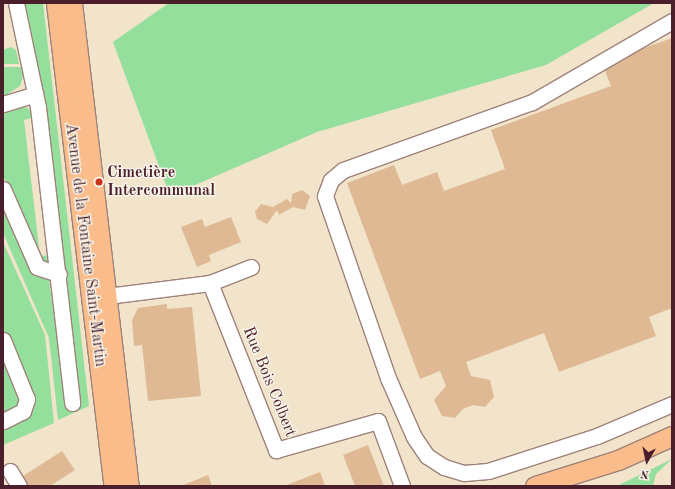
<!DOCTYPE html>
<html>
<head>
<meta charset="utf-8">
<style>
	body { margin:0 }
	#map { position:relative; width:675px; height:489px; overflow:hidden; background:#f1e4ca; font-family:"Old Standard TT",serif }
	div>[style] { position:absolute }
	.green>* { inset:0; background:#93df9b }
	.building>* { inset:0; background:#dfb993 }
	.roads { filter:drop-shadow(1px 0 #9e827a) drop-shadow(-1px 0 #9e827a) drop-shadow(0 1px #9e827a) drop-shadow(0 -1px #9e827a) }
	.minor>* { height:15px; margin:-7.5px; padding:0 7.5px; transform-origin:7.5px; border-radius:7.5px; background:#fff }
	.major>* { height:19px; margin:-9.5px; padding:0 9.5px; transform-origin:9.5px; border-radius:9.5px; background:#f9bc8a }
	.dots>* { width:11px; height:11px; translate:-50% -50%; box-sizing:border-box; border:2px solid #f7f3e8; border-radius:50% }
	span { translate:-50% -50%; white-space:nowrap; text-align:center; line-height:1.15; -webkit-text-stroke:3px #f7f3e8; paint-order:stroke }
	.poi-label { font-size:16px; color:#4a1f2b; font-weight:700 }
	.left { translate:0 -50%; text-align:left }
	.street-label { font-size:16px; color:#4a1f2b }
	.frame { position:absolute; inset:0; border:4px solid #4a1f2b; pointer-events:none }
	.north { position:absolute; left:627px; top:441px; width:40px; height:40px; -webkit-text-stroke:3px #f7f3e8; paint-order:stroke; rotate:189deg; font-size:11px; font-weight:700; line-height:16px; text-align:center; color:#4a1f2b }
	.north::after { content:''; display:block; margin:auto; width:14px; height:18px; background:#4a1f2b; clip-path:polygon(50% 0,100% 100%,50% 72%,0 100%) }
</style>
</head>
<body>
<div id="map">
	<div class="green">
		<i style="clip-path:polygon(22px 3px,43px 3px,89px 406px,58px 420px,49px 338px,3px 233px,3px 204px,37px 275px,49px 280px,68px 412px,79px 407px,50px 161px)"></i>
		<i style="clip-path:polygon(169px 3px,654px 3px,546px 65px,317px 132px,170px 196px,113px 42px)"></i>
		<i style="clip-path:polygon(11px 47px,16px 50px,19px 64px,3px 64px,3px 50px)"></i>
		<i style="clip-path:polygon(3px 67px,21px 67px,23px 76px,20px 86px,3px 97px)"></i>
		<i style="clip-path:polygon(21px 104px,30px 110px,32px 118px,24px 120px,40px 256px,49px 255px,50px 266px,38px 257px,3px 175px,3px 109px)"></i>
		<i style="clip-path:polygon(3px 242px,45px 335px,54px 423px,3px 445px)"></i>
		<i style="clip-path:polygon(672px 459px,656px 474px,653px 486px,617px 486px)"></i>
	</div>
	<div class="building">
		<i style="clip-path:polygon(672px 38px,672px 308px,649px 317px,656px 336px,559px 372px,544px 333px,466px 362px,471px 376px,490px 380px,494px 397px,485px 407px,473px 405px,463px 409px,455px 418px,442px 416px,434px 400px,446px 386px,440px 371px,420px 379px,347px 183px,394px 165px,402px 185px,437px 172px,444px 191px,505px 169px,491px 130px,611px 86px,602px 63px)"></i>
		<i style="clip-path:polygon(302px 190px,310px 196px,305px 210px,293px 207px,279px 215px,277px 210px,267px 224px,257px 219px,255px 212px,261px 204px,273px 207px,287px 199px,291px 203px,292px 194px)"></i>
		<i style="clip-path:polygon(231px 217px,241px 242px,209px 255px,211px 261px,197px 267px,181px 227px,202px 219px,205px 227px)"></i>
		<i style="clip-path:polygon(167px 304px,167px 309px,192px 307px,201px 396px,148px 401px,142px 345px,134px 346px,132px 320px,138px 308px)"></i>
		<i style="clip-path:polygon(368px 445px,384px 486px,355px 486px,343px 455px)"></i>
		<i style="clip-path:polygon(62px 451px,75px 470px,50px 486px,25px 486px,20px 478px)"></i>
		<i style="clip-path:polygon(320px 472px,325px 486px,284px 486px)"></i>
		<i style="clip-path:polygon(208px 475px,212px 486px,181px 486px)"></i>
	</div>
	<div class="roads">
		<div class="minor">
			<i style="left:16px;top:3px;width:106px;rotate:78.1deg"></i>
			<i style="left:38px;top:107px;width:298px;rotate:83.4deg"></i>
			<i style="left:672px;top:21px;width:162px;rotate:149.9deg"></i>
			<i style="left:532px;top:102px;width:201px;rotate:160.2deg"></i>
			<i style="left:343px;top:170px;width:16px;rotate:140deg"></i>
			<i style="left:331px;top:180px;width:17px;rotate:111deg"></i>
			<i style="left:325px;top:196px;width:193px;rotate:70.9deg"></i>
			<i style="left:388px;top:378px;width:64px;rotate:66.2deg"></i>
			<i style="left:414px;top:437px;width:23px;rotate:56deg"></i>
			<i style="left:427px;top:456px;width:20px;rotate:33deg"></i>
			<i style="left:444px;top:467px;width:21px;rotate:17deg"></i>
			<i style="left:464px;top:473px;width:24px;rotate:-5deg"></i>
			<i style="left:488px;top:471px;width:114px;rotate:-17.8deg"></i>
			<i style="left:597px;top:436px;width:82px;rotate:-23.1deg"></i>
			<i style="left:3px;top:104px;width:34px;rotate:-17deg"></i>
			<i style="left:3px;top:189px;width:85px;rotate:66.4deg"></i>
			<i style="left:37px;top:267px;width:23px;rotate:18deg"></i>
			<i style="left:210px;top:283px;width:44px;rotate:-21.3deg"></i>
			<i style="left:107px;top:296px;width:104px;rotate:-7.2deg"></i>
			<i style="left:210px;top:283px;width:180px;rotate:68.4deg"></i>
			<i style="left:276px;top:450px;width:106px;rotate:-15.9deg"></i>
			<i style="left:378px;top:421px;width:69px;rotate:69.7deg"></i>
			<i style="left:3px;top:340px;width:64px;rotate:67.9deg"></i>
			<i style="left:27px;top:399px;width:13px;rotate:108deg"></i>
			<i style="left:23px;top:411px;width:22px;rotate:153deg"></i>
			<i style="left:10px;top:471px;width:17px;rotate:59deg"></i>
		</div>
		<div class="major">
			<i style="left:56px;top:3px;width:486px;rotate:83.2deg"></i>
			<i style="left:72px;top:3px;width:486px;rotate:83.3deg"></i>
			<i style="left:535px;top:486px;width:87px;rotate:-17.4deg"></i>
			<i style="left:618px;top:460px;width:59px;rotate:-24deg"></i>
		</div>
	</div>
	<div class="dots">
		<i style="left:99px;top:182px;background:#c8321e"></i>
	</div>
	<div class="poi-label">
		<span class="left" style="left:107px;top:182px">Cimetière<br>Intercommunal</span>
	</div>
	<div class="street-label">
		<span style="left:85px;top:245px;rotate:83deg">Avenue de la Fontaine Saint-Martin</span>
		<span style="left:269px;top:382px;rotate:68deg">Rue Bois Colbert</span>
	</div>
	<div class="frame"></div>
	<div class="north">N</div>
</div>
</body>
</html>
